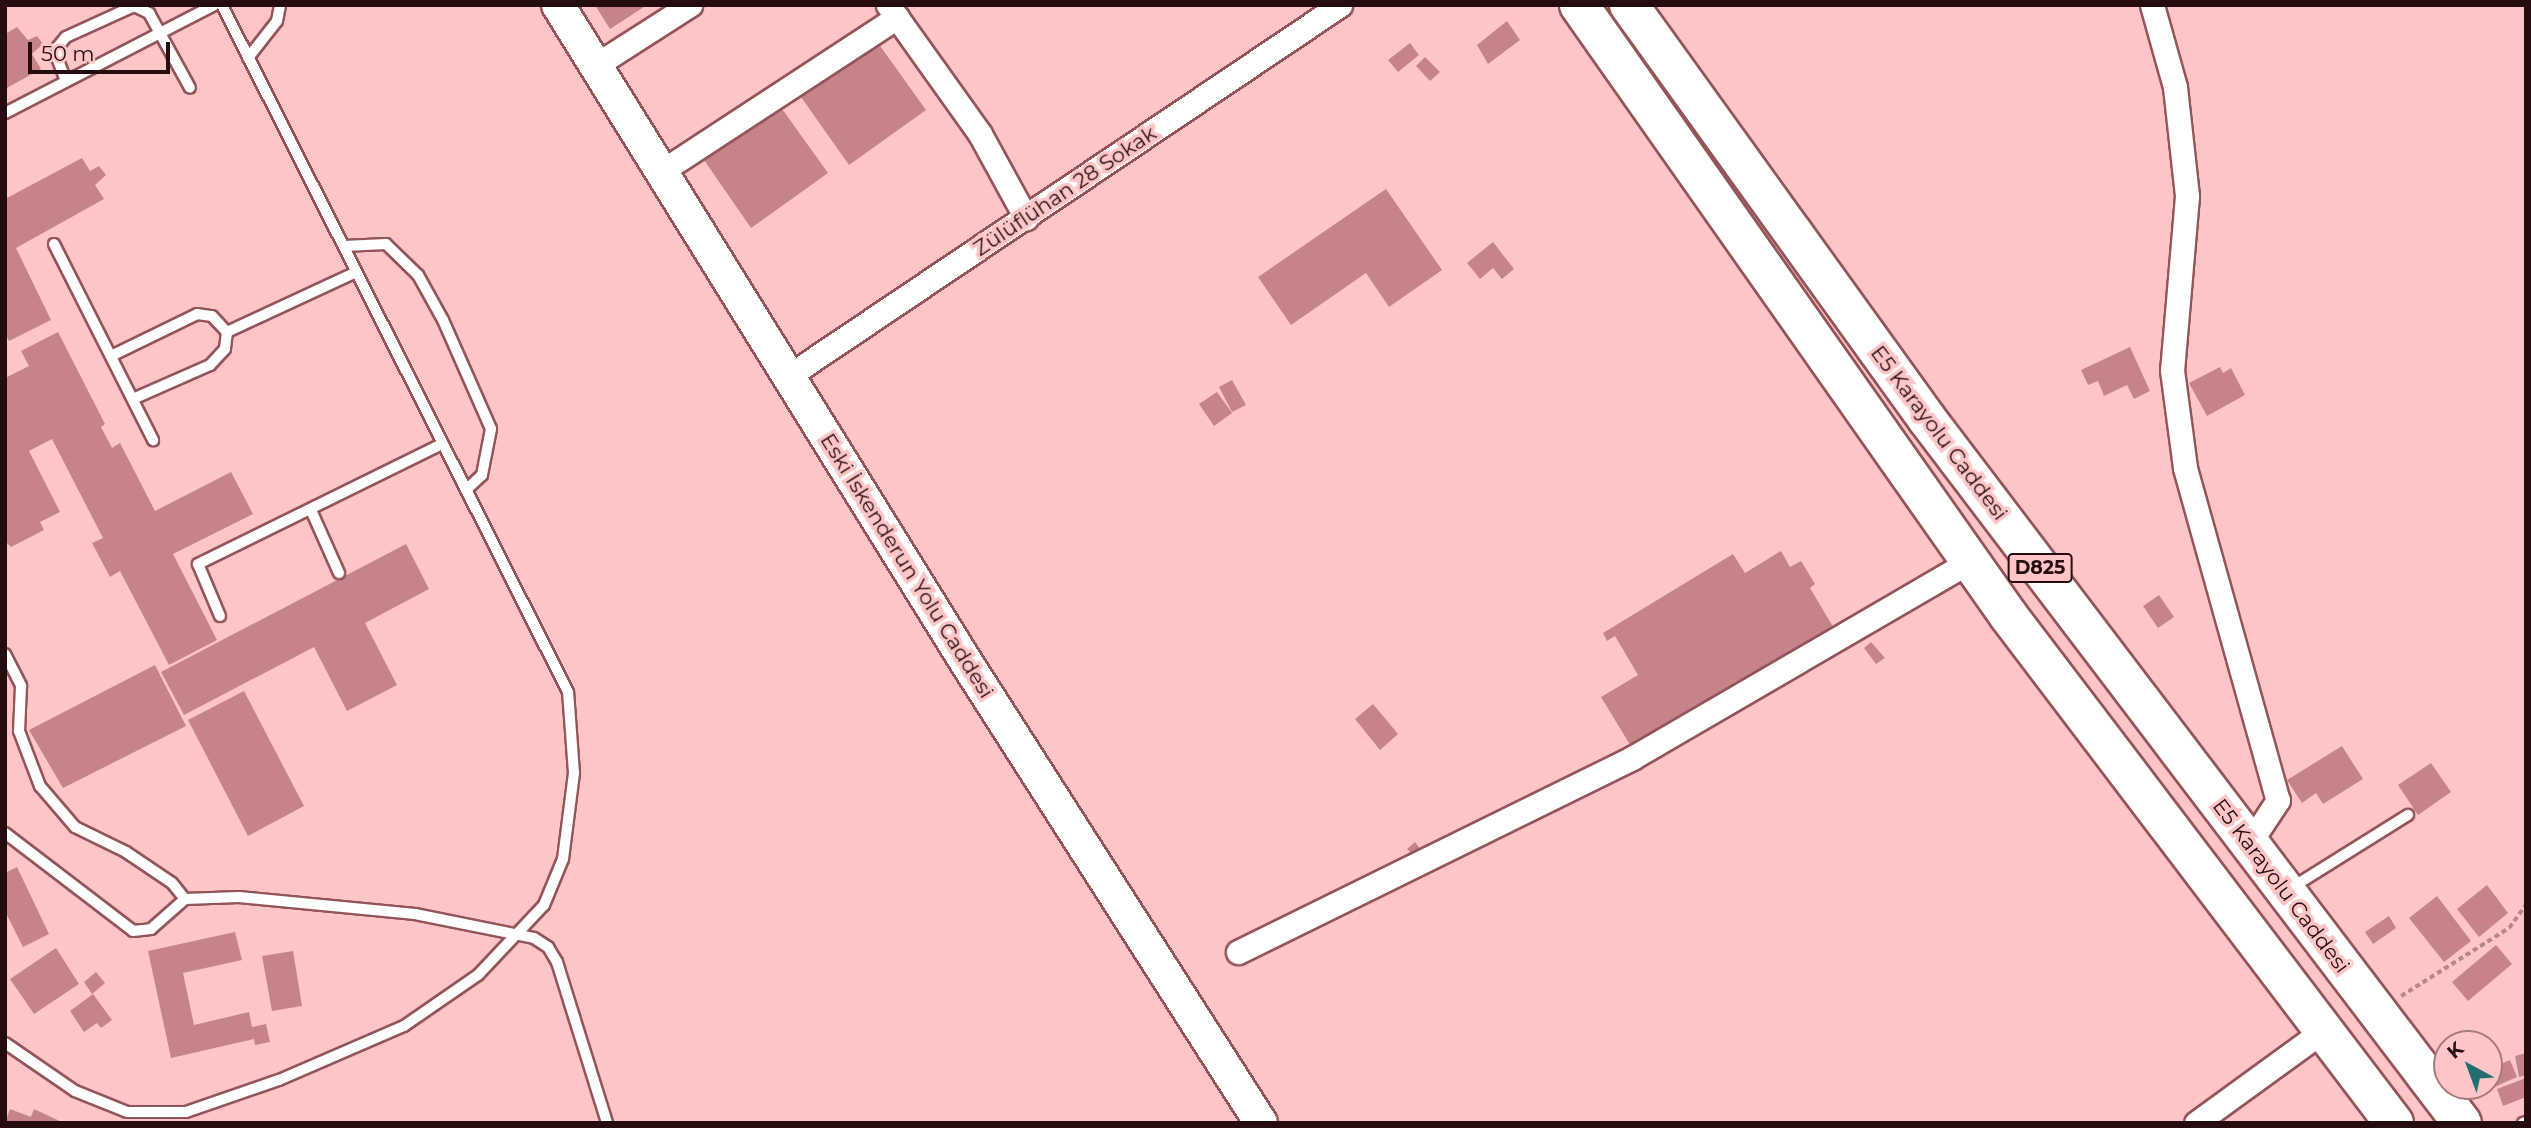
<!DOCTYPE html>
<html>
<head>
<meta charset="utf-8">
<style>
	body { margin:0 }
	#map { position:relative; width:2531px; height:1128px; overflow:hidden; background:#fec5c7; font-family:Montserrat,sans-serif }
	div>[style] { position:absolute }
	.building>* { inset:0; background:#c68488 }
	.path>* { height:3.5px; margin-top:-1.75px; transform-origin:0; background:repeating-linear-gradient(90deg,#b6888a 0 5px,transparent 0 8.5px) }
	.roads { filter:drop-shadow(2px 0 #935559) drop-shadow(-2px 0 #935559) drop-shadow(0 2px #935559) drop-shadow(0 -2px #935559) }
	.lane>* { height:10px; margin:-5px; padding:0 5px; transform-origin:5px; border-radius:5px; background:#fff }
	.street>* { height:23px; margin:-11.5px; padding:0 11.5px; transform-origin:11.5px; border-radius:11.5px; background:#fff }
	.secondary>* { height:32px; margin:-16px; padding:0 16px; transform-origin:16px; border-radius:16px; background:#fff }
	.highway>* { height:38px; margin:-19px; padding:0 19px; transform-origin:19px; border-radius:19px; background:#fff }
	span { translate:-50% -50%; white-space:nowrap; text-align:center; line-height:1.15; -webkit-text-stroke:7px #fec5c7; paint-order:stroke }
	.shield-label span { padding:2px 5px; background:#fec5c7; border:2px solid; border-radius:5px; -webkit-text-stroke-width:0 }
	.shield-label { font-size:19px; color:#250d0f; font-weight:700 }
	.street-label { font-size:21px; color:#250d0f }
	.frame { position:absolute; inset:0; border:7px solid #250d0f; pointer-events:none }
	.north { position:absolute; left:2433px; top:1030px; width:70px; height:70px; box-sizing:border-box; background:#fec5c7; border:2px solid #a77b7d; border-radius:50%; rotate:319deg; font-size:19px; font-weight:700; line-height:28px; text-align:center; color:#250d0f }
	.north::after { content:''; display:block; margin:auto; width:24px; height:32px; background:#236e6f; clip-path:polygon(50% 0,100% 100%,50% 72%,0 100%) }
	.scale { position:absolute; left:28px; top:42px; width:142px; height:32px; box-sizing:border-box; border:4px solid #250d0f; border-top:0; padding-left:9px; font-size:21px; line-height:24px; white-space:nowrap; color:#250d0f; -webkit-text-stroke:5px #fec5c7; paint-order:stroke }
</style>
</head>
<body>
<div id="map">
	<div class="building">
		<i style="clip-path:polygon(595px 5px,647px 5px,610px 29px)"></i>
		<i style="clip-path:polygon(1507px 21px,1520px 40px,1488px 64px,1477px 45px)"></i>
		<i style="clip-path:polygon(17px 27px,28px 40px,37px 36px,43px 44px,32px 54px,41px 69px,5px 89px,5px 34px)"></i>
		<i style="clip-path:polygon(878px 43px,926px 110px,849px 165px,801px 97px)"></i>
		<i style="clip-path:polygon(1410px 43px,1419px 55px,1398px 72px,1388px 60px)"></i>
		<i style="clip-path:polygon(1425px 57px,1440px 72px,1430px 81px,1416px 66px)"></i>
		<i style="clip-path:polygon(780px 106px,828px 173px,751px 228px,704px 160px)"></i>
		<i style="clip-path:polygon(82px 158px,90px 171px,99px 166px,106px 175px,95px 185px,104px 199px,16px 248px,51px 320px,9px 341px,5px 333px,5px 199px)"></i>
		<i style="clip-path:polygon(1386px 189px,1442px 270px,1389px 307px,1366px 273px,1291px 325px,1258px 277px)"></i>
		<i style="clip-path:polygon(1493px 242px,1514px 269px,1502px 279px,1493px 268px,1480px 279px,1467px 263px)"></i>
		<i style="clip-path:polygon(58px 332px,105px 424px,101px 427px,112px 448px,120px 443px,155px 511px,231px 472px,253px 514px,173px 554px,217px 640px,169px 665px,120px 571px,110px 577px,92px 543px,103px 538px,52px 439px,29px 451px,60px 512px,40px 522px,44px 530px,11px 547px,5px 541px,5px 378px,29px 366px,21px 351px)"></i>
		<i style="clip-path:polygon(2130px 347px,2150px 391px,2134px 399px,2127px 385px,2104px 396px,2098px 381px,2088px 385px,2081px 370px)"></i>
		<i style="clip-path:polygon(2220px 367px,2223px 373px,2231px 368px,2245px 395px,2207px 416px,2189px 383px)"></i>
		<i style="clip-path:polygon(1232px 380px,1246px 405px,1232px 412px,1219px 387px)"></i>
		<i style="clip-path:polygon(1217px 392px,1232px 413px,1214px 426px,1199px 404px)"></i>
		<i style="clip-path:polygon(406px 544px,429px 589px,365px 623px,397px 685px,347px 711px,314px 647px,184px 715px,161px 672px)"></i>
		<i style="clip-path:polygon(1781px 551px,1790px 567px,1801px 561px,1815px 584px,1810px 588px,1835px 630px,1790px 657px,1787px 653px,1632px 748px,1601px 697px,1638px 675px,1615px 636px,1607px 641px,1603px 633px,1733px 554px,1745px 573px)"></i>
		<i style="clip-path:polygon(2159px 595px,2174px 617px,2158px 628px,2143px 606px)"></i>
		<i style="clip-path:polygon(1871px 642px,1885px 658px,1876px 664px,1864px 648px)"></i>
		<i style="clip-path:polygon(155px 665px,186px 726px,63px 788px,29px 730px)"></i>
		<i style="clip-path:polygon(244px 691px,304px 806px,248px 836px,188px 720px)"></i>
		<i style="clip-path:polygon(1373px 704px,1398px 734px,1380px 750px,1355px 719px)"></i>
		<i style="clip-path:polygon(2342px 746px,2363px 779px,2323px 804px,2316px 793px,2302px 803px,2287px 780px)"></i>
		<i style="clip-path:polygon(2431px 763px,2451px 792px,2418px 815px,2398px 785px)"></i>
		<i style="clip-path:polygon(1415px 842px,1421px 850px,1415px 856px,1407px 849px)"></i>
		<i style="clip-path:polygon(17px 867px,49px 934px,23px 947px,5px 911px,5px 873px)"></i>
		<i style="clip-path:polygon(2487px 885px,2508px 913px,2479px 937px,2457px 909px)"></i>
		<i style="clip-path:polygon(2437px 896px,2471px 941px,2444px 962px,2409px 918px)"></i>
		<i style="clip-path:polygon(2389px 916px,2396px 928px,2373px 944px,2365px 932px)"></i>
		<i style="clip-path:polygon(235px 932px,242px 960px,183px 973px,194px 1025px,249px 1012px,252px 1027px,266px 1024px,270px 1042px,255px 1045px,254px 1039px,171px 1058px,148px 951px)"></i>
		<i style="clip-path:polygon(2496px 945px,2512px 964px,2468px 1001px,2452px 982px)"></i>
		<i style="clip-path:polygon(56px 948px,79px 984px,34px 1014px,10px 979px)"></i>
		<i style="clip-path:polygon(293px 951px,302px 1006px,272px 1011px,262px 956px)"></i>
		<i style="clip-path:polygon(96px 972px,105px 983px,92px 994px,84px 982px)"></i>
		<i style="clip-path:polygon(93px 994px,112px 1020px,101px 1028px,97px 1023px,84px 1032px,70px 1011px)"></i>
		<i style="clip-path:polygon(2526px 1053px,2526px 1075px,2519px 1077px,2515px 1056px)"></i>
		<i style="clip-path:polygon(2510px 1060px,2517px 1077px,2492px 1088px,2489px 1069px)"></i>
		<i style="clip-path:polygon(2526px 1078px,2526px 1097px,2503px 1106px,2497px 1089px)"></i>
		<i style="clip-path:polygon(10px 1109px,31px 1117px,34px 1109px,64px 1123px,5px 1123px)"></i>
	</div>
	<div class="path">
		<i style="left:2401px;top:996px;width:128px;rotate:-32.2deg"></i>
		<i style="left:2509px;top:928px;width:29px;rotate:-54deg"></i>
	</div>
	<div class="roads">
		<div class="lane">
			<i style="left:248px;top:58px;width:47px;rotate:-51.9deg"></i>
			<i style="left:277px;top:21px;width:16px;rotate:-79deg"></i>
			<i style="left:66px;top:81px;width:25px;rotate:-111deg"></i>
			<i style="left:57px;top:58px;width:10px;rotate:-90deg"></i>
			<i style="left:57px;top:48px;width:14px;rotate:-51deg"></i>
			<i style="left:66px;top:37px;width:75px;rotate:-24.5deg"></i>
			<i style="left:134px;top:6px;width:17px;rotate:25deg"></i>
			<i style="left:149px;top:13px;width:85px;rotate:61.3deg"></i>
			<i style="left:5px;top:113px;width:235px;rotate:-27.3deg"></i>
			<i style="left:54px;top:244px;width:220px;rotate:63.2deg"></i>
			<i style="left:344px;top:246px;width:42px;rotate:-2.7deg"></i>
			<i style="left:386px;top:244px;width:45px;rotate:44.1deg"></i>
			<i style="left:418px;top:275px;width:51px;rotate:60.9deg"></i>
			<i style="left:443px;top:320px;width:119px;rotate:66.2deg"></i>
			<i style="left:491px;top:429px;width:47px;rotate:101.1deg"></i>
			<i style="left:482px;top:475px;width:22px;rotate:137deg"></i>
			<i style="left:227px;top:332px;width:142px;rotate:-24.9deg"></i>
			<i style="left:111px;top:356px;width:96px;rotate:-26deg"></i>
			<i style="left:197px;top:314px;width:15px;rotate:8deg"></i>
			<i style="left:212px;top:316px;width:22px;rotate:47deg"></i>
			<i style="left:227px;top:332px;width:17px;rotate:97deg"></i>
			<i style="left:225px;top:349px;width:22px;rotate:133deg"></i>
			<i style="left:210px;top:365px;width:84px;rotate:156.2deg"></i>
			<i style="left:311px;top:510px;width:69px;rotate:66deg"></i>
			<i style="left:220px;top:616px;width:56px;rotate:-112.9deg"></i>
			<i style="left:198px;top:564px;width:272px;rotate:-26.2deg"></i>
			<i style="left:5px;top:654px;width:36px;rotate:63deg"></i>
			<i style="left:21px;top:686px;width:45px;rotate:92.5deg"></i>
			<i style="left:19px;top:731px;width:59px;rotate:69.1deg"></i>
			<i style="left:40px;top:786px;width:54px;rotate:49.5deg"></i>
			<i style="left:75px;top:827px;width:57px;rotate:26.1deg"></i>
			<i style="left:126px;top:852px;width:55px;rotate:34deg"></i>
			<i style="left:172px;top:883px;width:21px;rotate:51deg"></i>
			<i style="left:5px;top:833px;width:161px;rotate:37.4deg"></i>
			<i style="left:133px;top:931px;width:18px;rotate:-6deg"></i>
			<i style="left:151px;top:929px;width:45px;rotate:-41.4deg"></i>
			<i style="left:185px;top:899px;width:54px;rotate:-2.1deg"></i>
			<i style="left:239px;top:897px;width:177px;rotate:5.5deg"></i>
			<i style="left:415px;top:914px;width:121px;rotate:11.4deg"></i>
			<i style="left:534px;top:938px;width:17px;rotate:33deg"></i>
			<i style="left:548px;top:947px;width:17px;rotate:59deg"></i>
			<i style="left:557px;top:962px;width:169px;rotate:72.7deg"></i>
			<i style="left:2291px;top:888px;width:138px;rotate:-32deg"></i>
			<i style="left:5px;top:1043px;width:85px;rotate:34.4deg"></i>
			<i style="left:75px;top:1091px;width:56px;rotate:22deg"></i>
			<i style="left:127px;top:1112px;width:59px"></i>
			<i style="left:186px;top:1112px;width:98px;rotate:-19deg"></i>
			<i style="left:279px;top:1080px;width:136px;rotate:-23.4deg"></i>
			<i style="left:404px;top:1026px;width:90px;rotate:-34.6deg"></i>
			<i style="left:478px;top:975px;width:96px;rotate:-46.7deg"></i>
			<i style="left:544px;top:905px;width:50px;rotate:-67.6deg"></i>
			<i style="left:563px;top:859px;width:87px;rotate:-82.7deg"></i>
			<i style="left:574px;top:773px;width:81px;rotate:-94.2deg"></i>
			<i style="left:568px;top:692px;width:769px;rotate:-116.73deg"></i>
			<i style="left:2523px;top:1123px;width:3px;rotate:-18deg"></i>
		</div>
		<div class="street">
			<i style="left:888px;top:5px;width:158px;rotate:54.5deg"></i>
			<i style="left:980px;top:134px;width:96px;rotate:61.3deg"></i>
			<i style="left:2152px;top:5px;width:85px;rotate:74.3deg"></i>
			<i style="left:2175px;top:87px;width:110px;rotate:83.7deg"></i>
			<i style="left:2187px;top:196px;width:175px;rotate:94.9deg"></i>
			<i style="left:2172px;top:370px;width:99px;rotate:82.4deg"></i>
			<i style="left:2185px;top:468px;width:345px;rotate:74.4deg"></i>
			<i style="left:2278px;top:800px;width:53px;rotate:123.4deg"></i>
			<i style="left:596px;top:65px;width:112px;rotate:-32.6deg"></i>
			<i style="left:662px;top:171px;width:281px;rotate:-33.2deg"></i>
			<i style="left:790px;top:375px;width:663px;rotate:-33.93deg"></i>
			<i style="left:1238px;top:952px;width:439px;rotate:-26.2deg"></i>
			<i style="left:1632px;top:758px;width:397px;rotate:-30.2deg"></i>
			<i style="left:2196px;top:1123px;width:158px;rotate:-36deg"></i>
		</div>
		<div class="secondary">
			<i style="left:558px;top:5px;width:773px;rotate:58.16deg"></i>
			<i style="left:966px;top:662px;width:547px;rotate:57.38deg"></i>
		</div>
		<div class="highway">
			<i style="left:1579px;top:5px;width:746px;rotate:54.88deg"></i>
			<i style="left:2008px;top:615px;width:638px;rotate:52.77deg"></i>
			<i style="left:1629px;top:5px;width:510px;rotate:54.25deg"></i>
			<i style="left:1927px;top:419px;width:884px;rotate:52.77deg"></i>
		</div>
	</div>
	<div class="shield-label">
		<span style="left:2040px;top:568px">D825</span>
	</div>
	<div class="street-label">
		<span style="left:1065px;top:191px;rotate:-34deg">Zülüflühan 28 Sokak</span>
		<span style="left:1939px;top:433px;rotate:53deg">E5 Karayolu Caddesi</span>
		<span style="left:907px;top:566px;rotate:58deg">Eski İskenderun Yolu Caddesi</span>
		<span style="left:2281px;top:886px;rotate:53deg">E5 Karayolu Caddesi</span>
	</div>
	<div class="frame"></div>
	<div class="north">K</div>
	<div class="scale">50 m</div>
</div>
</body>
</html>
